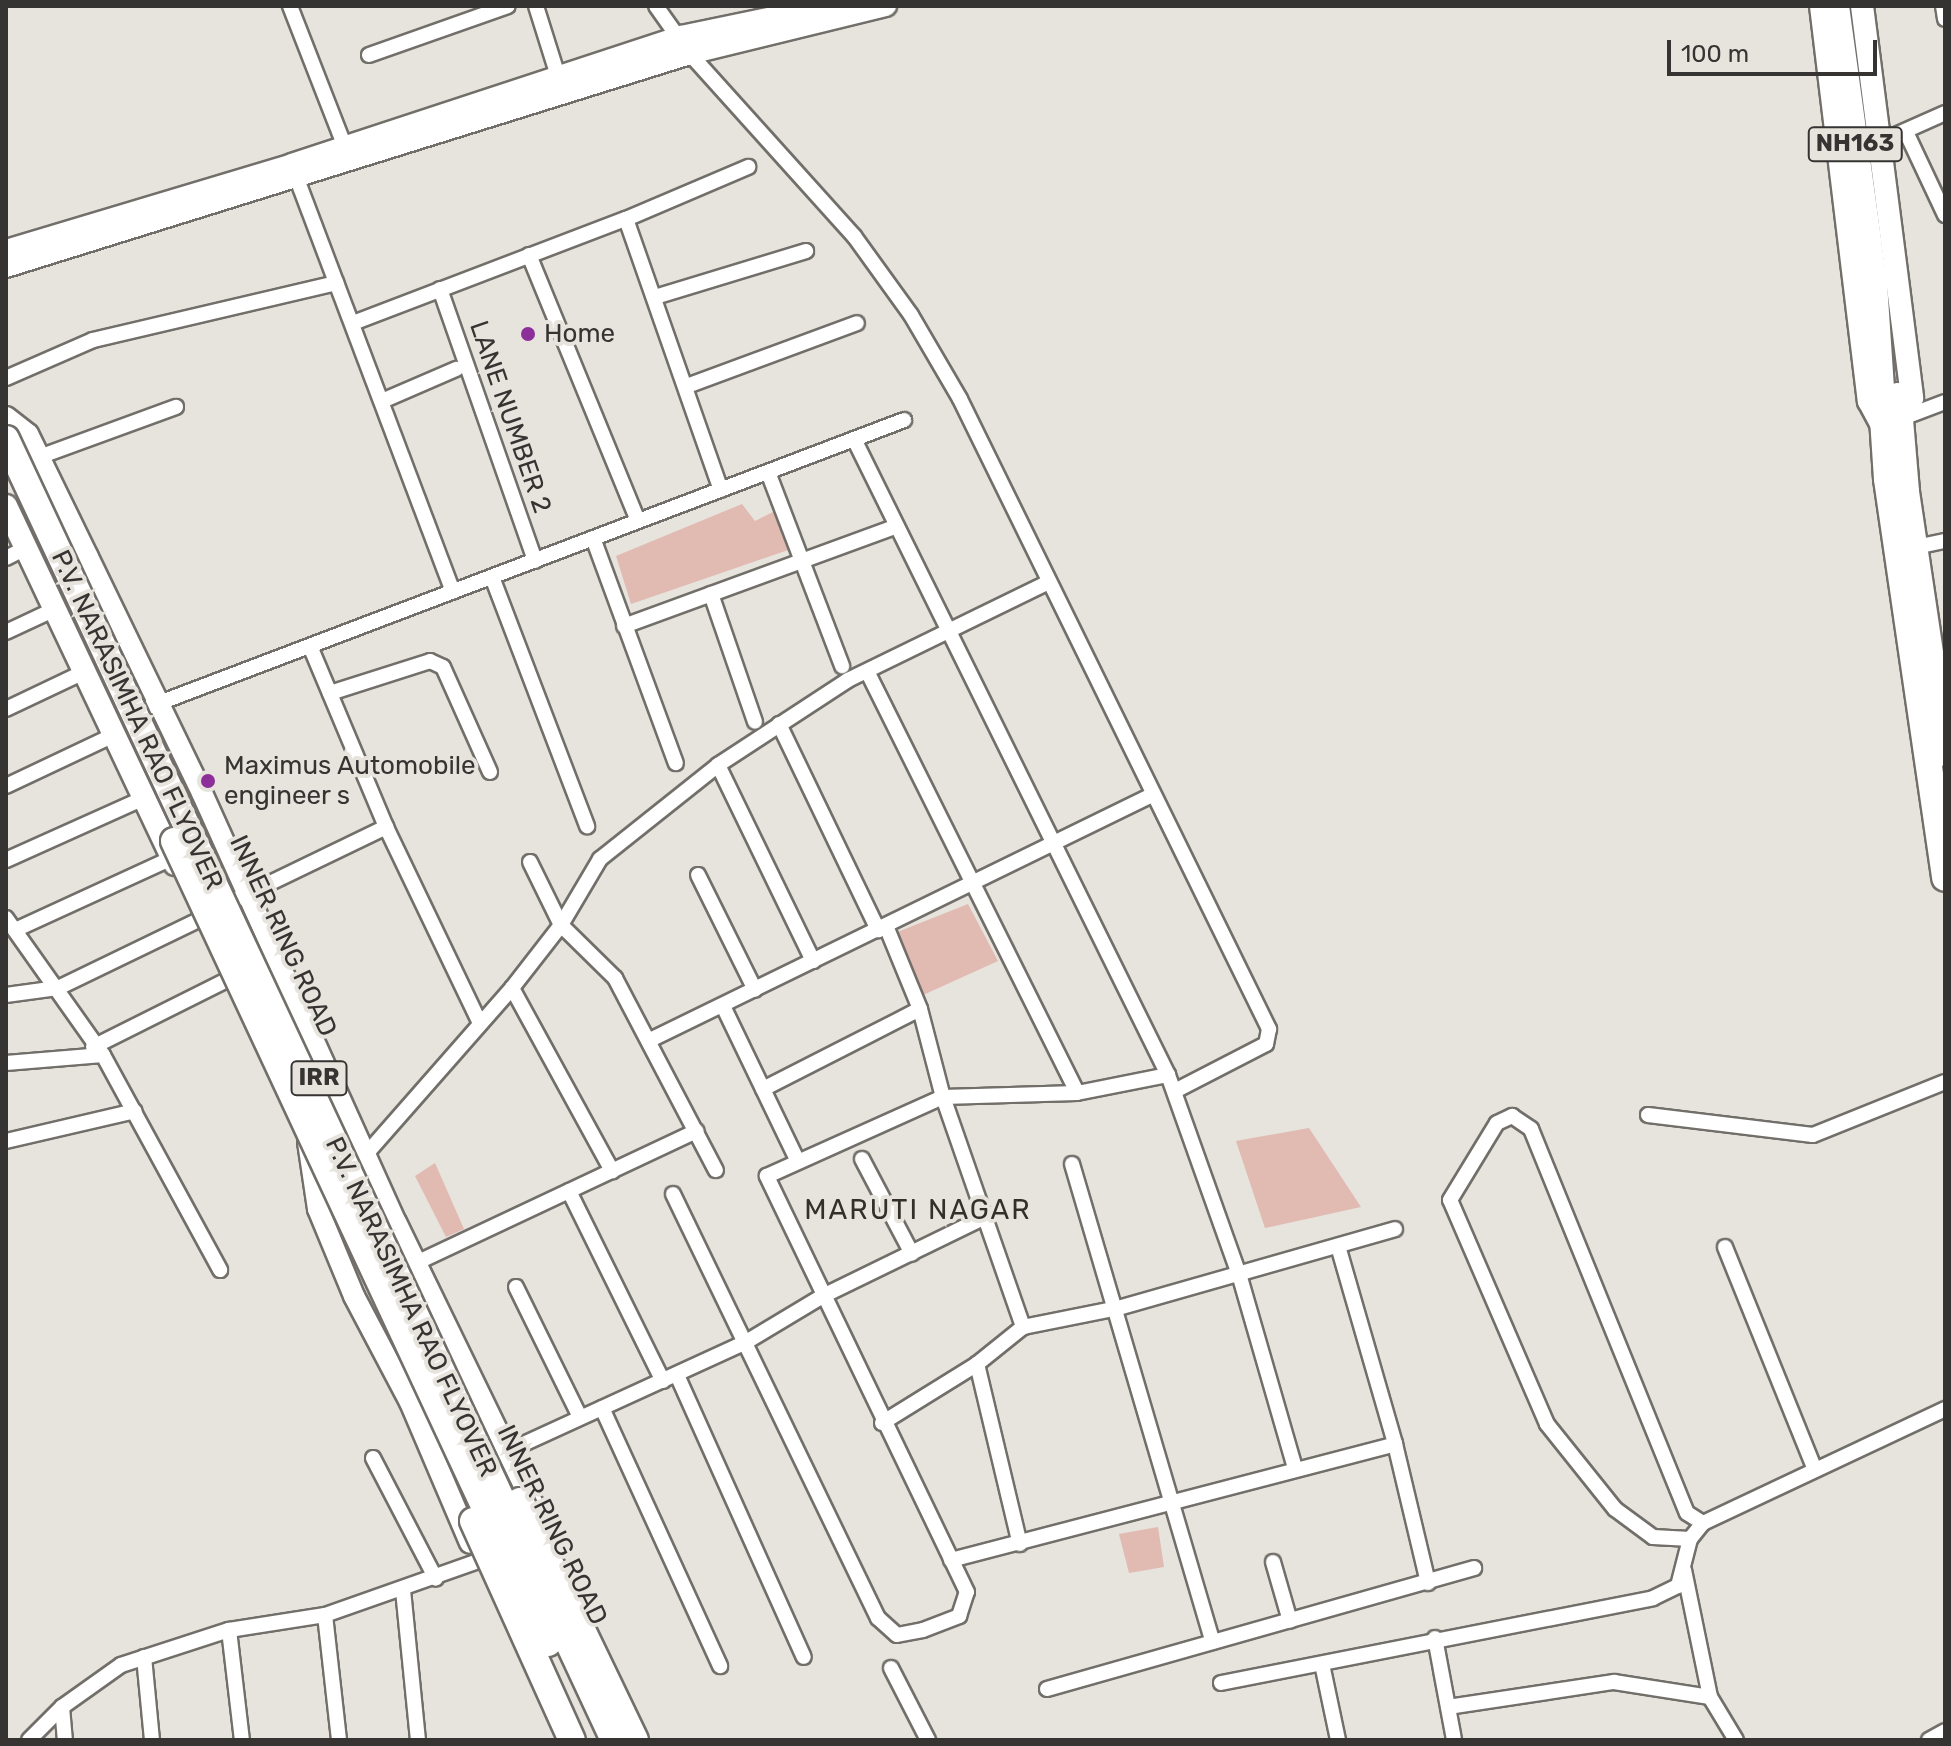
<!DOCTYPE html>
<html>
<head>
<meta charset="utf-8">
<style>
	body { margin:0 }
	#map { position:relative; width:1951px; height:1746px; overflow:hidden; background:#e7e3dd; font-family:Rubik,sans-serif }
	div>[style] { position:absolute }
	.green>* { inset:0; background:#e1bab2 }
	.roads { filter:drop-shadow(2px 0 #726f6a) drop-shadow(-2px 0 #726f6a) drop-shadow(0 2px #726f6a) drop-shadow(0 -2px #726f6a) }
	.street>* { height:14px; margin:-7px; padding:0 7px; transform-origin:7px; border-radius:7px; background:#fff }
	.secondary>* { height:20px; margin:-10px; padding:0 10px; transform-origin:10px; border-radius:10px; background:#fff }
	.primary>* { height:22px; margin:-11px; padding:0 11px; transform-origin:11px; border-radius:11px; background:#fff }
	.highway>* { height:26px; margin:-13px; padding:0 13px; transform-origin:13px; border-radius:13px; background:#fff }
	.bridges { filter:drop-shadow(2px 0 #726f6a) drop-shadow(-2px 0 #726f6a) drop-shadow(0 2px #726f6a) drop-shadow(0 -2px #726f6a) }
	.highway-bridge>* { height:26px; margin:-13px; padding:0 13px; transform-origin:13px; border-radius:13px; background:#fff }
	.dots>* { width:22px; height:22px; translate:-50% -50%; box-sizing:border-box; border:4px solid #e7e3dd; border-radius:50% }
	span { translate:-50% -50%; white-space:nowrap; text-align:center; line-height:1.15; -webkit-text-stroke:8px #e7e3dd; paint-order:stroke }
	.shield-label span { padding:2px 6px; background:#e7e3dd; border:2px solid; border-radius:6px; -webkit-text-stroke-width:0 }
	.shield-label { font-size:24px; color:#353432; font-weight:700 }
	.poi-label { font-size:26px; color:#353432 }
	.left { translate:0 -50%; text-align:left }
	.street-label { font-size:26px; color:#353432 }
	.neighbourhood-label { font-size:28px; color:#33302c; letter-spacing:2px }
	.frame { position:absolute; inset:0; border:8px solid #353432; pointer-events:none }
	.scale { position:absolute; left:1667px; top:40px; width:210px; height:36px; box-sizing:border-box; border:4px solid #353432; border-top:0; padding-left:10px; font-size:24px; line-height:28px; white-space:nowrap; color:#353432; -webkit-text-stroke:6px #e7e3dd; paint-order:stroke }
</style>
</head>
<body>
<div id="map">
	<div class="green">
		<i style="clip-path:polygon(742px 504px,755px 521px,779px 509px,791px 549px,631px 604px,616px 556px)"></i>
		<i style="clip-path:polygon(968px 904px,998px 961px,923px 995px,895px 933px)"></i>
		<i style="clip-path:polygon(1309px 1128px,1361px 1207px,1265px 1228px,1236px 1141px)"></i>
		<i style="clip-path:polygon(435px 1163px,464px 1229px,446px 1237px,415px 1176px)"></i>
		<i style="clip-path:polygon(1158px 1527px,1164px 1567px,1129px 1573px,1119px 1534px)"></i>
	</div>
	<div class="roads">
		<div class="street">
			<i style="left:290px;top:6px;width:151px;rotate:68.7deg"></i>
			<i style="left:536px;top:6px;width:73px;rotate:72.6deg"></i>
			<i style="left:656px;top:6px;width:59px;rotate:54.7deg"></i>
			<i style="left:690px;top:54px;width:245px;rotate:48deg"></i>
			<i style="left:854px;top:236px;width:97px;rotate:54.2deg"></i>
			<i style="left:911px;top:315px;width:97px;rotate:59.7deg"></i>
			<i style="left:960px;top:399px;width:702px;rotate:63.87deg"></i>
			<i style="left:1269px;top:1029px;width:15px;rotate:101deg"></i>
			<i style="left:1266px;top:1044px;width:102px;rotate:152.7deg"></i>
			<i style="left:1943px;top:6px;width:13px;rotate:81deg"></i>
			<i style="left:369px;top:55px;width:147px;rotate:-19.4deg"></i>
			<i style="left:1906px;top:132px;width:92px;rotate:64.8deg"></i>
			<i style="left:1880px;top:142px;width:71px;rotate:-24deg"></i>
			<i style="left:297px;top:179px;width:441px;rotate:69.3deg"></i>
			<i style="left:626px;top:219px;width:287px;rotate:70.7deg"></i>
			<i style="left:529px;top:255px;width:287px;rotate:67.7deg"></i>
			<i style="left:440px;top:289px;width:288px;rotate:70.7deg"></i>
			<i style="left:655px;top:297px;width:158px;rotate:-16.9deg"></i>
			<i style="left:353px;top:323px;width:292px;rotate:-20.9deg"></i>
			<i style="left:626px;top:219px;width:133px;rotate:-23.1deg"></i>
			<i style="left:6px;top:378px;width:95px;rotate:-23.6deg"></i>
			<i style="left:93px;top:340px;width:250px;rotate:-13.2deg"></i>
			<i style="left:687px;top:386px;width:181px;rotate:-20.3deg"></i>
			<i style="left:382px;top:401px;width:81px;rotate:-23.4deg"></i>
			<i style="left:1900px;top:419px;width:48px;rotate:-20.7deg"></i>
			<i style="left:854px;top:439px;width:709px;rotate:63.72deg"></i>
			<i style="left:1168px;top:1075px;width:211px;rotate:70.4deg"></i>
			<i style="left:1239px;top:1274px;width:202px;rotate:73.9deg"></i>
			<i style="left:39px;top:457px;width:146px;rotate:-20.1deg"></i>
			<i style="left:768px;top:472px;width:208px;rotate:69.1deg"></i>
			<i style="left:593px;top:538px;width:240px;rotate:69.8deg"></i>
			<i style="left:1916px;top:547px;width:30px;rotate:-12deg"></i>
			<i style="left:6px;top:558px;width:22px;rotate:-27deg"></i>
			<i style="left:492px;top:577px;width:267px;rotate:69.1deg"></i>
			<i style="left:711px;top:594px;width:135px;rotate:71deg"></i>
			<i style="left:624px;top:626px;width:288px;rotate:-20.1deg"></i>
			<i style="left:6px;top:632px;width:54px;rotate:-25.1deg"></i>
			<i style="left:310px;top:646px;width:196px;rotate:67.2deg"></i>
			<i style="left:386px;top:827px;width:215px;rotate:64.4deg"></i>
			<i style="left:868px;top:673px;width:469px;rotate:63.5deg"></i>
			<i style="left:330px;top:693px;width:105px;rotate:-17.7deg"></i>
			<i style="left:430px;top:661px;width:14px;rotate:25deg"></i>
			<i style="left:443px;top:667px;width:115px;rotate:65.9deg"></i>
			<i style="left:146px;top:708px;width:811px;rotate:-20.8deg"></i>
			<i style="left:6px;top:709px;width:86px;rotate:-25.4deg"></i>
			<i style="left:779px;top:724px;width:229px;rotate:64.3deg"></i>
			<i style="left:718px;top:765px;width:218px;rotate:64.1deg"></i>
			<i style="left:6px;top:786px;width:119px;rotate:-25.3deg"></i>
			<i style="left:6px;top:860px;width:151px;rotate:-24.2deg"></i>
			<i style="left:530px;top:862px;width:70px;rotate:63.8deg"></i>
			<i style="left:561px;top:925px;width:76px;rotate:44.5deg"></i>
			<i style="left:615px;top:978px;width:217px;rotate:62.3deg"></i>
			<i style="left:698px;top:875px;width:128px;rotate:63.6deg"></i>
			<i style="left:235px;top:900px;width:168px;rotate:-25.8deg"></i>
			<i style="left:6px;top:918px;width:168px;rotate:54.7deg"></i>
			<i style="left:103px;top:1055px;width:245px;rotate:61.4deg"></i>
			<i style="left:886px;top:926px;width:90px;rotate:67.7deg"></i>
			<i style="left:920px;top:1009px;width:91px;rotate:75.4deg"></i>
			<i style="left:943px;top:1097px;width:244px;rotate:70.8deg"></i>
			<i style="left:15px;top:930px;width:173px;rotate:-24.6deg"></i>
			<i style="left:512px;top:988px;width:209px;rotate:61.3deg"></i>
			<i style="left:6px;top:995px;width:52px;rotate:-7.7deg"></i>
			<i style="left:58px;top:988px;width:159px;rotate:-25.8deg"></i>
			<i style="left:723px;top:1006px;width:171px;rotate:64.3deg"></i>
			<i style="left:650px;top:1040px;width:559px;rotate:-26.01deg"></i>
			<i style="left:93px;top:1047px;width:152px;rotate:-26.6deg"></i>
			<i style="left:6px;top:1063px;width:97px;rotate:-4.7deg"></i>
			<i style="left:763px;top:1089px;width:176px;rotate:-27deg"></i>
			<i style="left:1648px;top:1115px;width:166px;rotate:6.9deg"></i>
			<i style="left:1813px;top:1135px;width:142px;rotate:-21.9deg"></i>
			<i style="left:6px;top:1141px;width:132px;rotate:-13.1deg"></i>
			<i style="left:862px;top:1159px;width:107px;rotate:62.2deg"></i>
			<i style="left:361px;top:1160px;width:229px;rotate:-48.7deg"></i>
			<i style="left:512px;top:988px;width:80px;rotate:-52.1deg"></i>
			<i style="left:561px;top:925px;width:77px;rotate:-59.4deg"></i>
			<i style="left:600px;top:859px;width:151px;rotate:-38.5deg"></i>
			<i style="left:718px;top:765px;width:155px;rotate:-33.2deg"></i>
			<i style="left:848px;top:680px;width:221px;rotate:-26deg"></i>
			<i style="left:1072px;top:1164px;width:498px;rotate:73.6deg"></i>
			<i style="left:569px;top:1191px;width:212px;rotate:63.7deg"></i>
			<i style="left:673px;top:1194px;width:471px;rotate:64.2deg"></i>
			<i style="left:878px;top:1618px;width:25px;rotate:42deg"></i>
			<i style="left:897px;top:1635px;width:26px;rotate:-11deg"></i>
			<i style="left:923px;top:1630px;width:39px;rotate:-21deg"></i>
			<i style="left:959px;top:1616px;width:25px;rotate:-72deg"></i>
			<i style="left:967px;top:1592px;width:462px;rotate:-115.7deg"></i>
			<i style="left:767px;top:1176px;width:193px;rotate:-24.2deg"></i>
			<i style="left:943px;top:1097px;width:134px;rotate:-1.7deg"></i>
			<i style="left:1077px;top:1093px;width:93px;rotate:-11.2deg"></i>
			<i style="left:1338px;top:1246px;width:206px;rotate:73.9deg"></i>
			<i style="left:1395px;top:1444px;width:143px;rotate:76.6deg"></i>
			<i style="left:1725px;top:1247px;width:240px;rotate:68deg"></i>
			<i style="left:416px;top:1263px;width:310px;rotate:-25.2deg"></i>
			<i style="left:516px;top:1287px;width:145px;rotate:63.8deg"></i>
			<i style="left:977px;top:1364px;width:185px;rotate:76.6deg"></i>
			<i style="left:677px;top:1375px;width:309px;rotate:65.8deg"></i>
			<i style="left:602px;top:1408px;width:284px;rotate:65.4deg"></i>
			<i style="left:882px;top:1423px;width:112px;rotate:-31.8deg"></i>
			<i style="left:977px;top:1364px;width:59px;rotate:-38.8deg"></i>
			<i style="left:1023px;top:1327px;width:97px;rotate:-11.3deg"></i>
			<i style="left:1118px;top:1308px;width:288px;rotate:-15.9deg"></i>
			<i style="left:508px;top:1451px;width:264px;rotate:-24.6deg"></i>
			<i style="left:748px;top:1341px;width:87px;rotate:-31deg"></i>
			<i style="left:823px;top:1296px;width:178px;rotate:-26deg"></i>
			<i style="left:373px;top:1458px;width:136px;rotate:62.5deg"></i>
			<i style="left:1690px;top:1539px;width:37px;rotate:-177deg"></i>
			<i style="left:1653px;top:1537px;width:47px;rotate:-143.6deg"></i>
			<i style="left:1615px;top:1509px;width:109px;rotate:-128.7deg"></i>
			<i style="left:1547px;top:1424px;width:244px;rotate:-113.4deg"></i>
			<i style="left:1450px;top:1200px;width:90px;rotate:-58.6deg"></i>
			<i style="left:1497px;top:1123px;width:17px;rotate:-25deg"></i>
			<i style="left:1512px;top:1116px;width:23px;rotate:34deg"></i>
			<i style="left:1531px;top:1129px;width:414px;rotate:67.9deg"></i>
			<i style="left:1687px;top:1513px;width:19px;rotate:32deg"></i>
			<i style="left:951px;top:1560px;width:459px;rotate:-14.6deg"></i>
			<i style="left:1273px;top:1562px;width:61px;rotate:73.9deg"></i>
			<i style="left:1684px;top:1570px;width:130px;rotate:78.4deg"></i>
			<i style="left:1710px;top:1697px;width:50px;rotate:58.8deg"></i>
			<i style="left:403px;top:1590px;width:151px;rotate:84.3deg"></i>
			<i style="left:325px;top:1615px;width:126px;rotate:83.6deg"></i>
			<i style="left:229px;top:1630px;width:111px;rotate:83.3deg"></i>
			<i style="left:1435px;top:1638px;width:104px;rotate:79.4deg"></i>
			<i style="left:144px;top:1657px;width:83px;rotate:84.5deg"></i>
			<i style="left:1322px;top:1664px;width:78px;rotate:78.1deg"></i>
			<i style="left:891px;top:1668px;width:81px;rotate:62.8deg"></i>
			<i style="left:1221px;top:1683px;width:440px;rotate:-11.1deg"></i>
			<i style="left:1653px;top:1598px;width:28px;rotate:-26deg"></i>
			<i style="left:1678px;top:1586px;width:49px;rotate:-75.7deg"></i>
			<i style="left:1690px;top:1539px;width:21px;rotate:-51deg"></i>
			<i style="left:1703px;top:1523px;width:268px;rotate:-25.2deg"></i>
			<i style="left:1047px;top:1689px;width:444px;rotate:-15.8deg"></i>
			<i style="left:62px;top:1707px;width:33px;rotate:85deg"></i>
			<i style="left:1448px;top:1707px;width:168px;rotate:-8.6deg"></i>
			<i style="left:1614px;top:1682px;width:97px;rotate:8.9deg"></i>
			<i style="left:29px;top:1740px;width:47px;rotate:-45deg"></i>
			<i style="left:62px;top:1707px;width:72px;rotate:-35.4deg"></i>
			<i style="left:121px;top:1665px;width:114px;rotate:-18deg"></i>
			<i style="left:229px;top:1630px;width:97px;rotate:-8.9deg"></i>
			<i style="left:325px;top:1615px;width:178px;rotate:-19.4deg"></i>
			<i style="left:1929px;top:1740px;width:18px;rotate:-29deg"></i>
		</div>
		<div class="secondary">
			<i style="left:6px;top:250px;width:299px;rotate:-16.7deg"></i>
			<i style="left:292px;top:164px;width:410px;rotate:-18.2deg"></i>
			<i style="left:681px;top:36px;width:148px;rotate:-11.7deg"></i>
			<i style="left:6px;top:267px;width:716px;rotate:-17.3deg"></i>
			<i style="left:690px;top:54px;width:202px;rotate:-13.8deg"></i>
			<i style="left:6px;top:417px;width:28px;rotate:38deg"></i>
			<i style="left:28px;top:434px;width:137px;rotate:64deg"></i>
			<i style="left:88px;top:557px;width:262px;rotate:64.2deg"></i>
			<i style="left:202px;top:793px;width:471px;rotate:65.7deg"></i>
			<i style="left:396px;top:1222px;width:322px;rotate:64.1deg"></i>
			<i style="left:308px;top:1142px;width:68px;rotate:81.5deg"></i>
			<i style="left:318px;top:1209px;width:94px;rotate:67.5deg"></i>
			<i style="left:354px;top:1296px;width:120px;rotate:62.2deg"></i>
			<i style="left:410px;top:1402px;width:153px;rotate:66.9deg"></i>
		</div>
		<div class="primary">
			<i style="left:1821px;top:6px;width:398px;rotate:83.1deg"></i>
			<i style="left:1869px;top:401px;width:26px;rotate:62deg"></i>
			<i style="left:1862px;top:6px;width:395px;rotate:82.7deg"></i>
			<i style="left:1912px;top:398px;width:24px;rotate:120deg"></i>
			<i style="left:6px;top:506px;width:396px;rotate:64.7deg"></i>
		</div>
		<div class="highway">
			<i style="left:1836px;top:6px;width:280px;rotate:82.2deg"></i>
			<i style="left:1874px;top:283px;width:196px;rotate:86.2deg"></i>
			<i style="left:1887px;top:479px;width:403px;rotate:81.7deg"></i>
			<i style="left:1898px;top:396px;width:96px;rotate:85.2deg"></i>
			<i style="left:1906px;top:492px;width:264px;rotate:81.5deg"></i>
		</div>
	</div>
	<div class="bridges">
		<div class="highway-bridge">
			<i style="left:6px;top:439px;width:1436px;rotate:64.95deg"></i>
			<i style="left:174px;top:841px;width:885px;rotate:65deg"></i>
			<i style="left:520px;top:1501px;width:265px;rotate:64.3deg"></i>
			<i style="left:473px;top:1521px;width:240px;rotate:65.7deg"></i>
		</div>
	</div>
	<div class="dots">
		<i style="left:528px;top:334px;background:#8c2f98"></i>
		<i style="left:208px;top:781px;background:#8c2f98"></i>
	</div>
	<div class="shield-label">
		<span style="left:1855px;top:144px">NH163</span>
		<span style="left:319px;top:1078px">IRR</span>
	</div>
	<div class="poi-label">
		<span class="left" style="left:544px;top:334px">Home</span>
		<span class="left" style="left:224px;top:781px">Maximus Automobile<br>engineer s</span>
	</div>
	<div class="street-label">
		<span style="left:510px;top:417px;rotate:71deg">LANE NUMBER 2</span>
		<span style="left:137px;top:720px;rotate:65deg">P.V. NARASIMHA RAO FLYOVER</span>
		<span style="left:283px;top:936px;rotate:65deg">INNER RING ROAD</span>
		<span style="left:411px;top:1307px;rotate:65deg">P.V. NARASIMHA RAO FLYOVER</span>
		<span style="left:552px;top:1525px;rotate:64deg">INNER RING ROAD</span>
	</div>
	<div class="neighbourhood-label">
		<span style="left:918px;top:1210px">MARUTI NAGAR</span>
	</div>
	<div class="frame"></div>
	<div class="scale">100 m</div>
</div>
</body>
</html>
